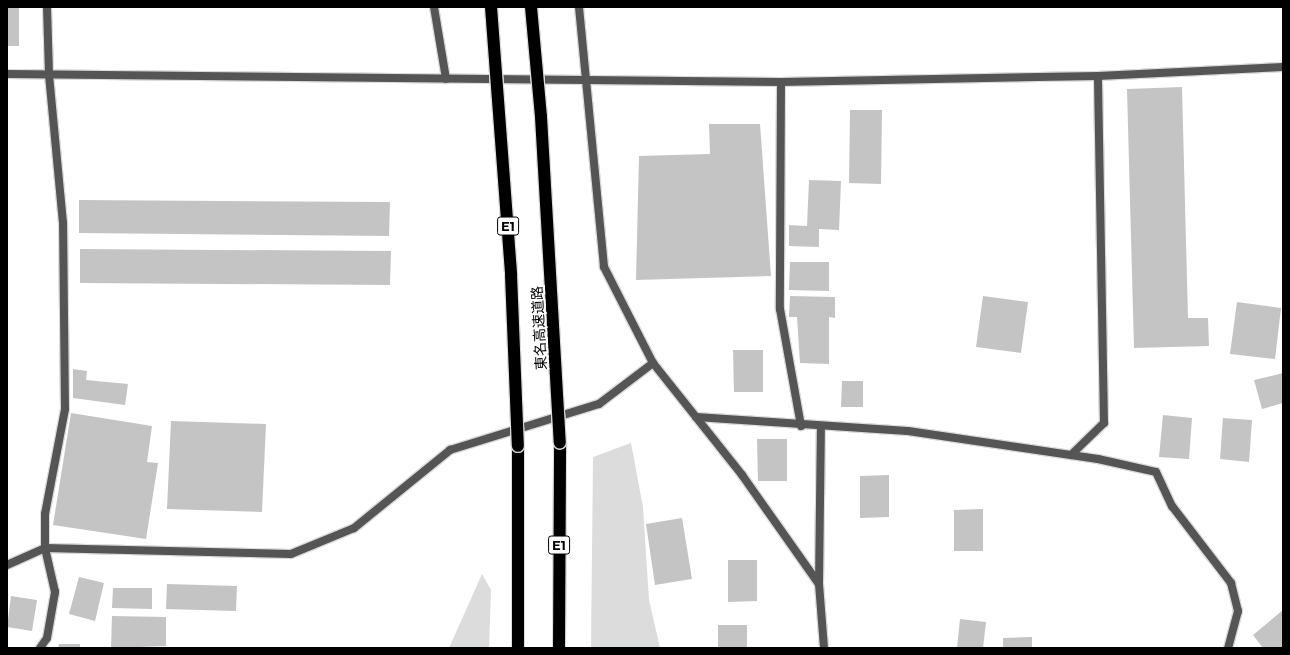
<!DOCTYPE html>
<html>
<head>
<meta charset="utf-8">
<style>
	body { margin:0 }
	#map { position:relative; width:1290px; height:655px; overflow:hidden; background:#fff; font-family:Montserrat,"Noto Sans JP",sans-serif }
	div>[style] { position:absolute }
	.green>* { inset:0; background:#dcdcdc }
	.building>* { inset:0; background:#c4c4c4 }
	.roads { filter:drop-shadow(1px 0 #dbdbdb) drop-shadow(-1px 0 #dbdbdb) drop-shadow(0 1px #dbdbdb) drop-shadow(0 -1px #dbdbdb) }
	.minor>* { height:8px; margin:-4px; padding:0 4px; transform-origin:4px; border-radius:4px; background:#555 }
	.tertiary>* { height:8px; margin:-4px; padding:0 4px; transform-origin:4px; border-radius:4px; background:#555 }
	.motorway>* { height:12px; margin:-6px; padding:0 6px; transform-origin:6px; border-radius:6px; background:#000 }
	.bridges { filter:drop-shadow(1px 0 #dbdbdb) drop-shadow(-1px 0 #dbdbdb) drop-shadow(0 1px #dbdbdb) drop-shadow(0 -1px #dbdbdb) }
	.motorway-bridge>* { height:12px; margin:-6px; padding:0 6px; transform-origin:6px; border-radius:6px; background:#000 }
	span { translate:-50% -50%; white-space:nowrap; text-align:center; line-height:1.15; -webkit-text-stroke:4px #fff; paint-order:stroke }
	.shield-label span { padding:1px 3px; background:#fff; border:1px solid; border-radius:3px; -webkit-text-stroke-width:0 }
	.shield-label { font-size:13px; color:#000; font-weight:700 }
	.street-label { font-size:14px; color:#000 }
	.frame { position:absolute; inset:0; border:8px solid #000; pointer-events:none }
</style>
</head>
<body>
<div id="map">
	<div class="green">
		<i style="clip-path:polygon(631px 443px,643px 507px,649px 600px,660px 648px,591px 648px,593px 457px)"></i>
		<i style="clip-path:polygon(482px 574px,491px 590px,489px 648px,449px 648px)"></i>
	</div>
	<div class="building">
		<i style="clip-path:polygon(7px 7px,19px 7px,19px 46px,7px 46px)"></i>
		<i style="clip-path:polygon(1182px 87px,1188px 318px,1208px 318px,1209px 346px,1134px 348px,1127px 89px)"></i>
		<i style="clip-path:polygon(850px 110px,882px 110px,881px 184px,849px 183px)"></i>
		<i style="clip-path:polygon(709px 124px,760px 124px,771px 276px,636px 280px,639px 156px,710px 154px)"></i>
		<i style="clip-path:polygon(809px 180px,841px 181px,839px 230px,819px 229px,819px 247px,789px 246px,789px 225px,807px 226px)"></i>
		<i style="clip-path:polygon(79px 200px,390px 202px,389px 236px,79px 233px)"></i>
		<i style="clip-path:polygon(80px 249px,391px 251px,390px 285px,80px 283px)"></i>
		<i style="clip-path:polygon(790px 262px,829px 262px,829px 291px,789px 290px)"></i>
		<i style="clip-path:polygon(790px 296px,835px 297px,835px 318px,829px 317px,829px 364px,800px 363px,797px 317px,789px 317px)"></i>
		<i style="clip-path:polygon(983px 296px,1028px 302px,1021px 353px,976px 347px)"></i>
		<i style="clip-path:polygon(1237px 302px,1281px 308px,1275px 359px,1230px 354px)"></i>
		<i style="clip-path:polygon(733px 350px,763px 350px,763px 392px,734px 392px)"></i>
		<i style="clip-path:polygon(73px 369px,87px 371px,86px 380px,128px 384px,125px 405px,73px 398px)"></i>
		<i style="clip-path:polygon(1283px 373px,1283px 403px,1262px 409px,1254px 380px)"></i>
		<i style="clip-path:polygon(842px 381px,863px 381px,863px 407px,841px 407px)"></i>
		<i style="clip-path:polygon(71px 413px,152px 426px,147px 462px,158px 463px,146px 539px,53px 525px)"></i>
		<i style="clip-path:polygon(1163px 415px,1192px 418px,1189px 459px,1159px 457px)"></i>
		<i style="clip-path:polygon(1223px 418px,1252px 420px,1249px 462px,1220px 459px)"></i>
		<i style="clip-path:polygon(171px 421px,266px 424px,262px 512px,167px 509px)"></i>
		<i style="clip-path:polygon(757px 439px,787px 439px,787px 481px,758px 481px)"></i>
		<i style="clip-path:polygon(889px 475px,889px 517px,860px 518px,860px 476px)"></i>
		<i style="clip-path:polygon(983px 509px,983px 551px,954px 551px,954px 510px)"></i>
		<i style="clip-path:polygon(682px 518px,692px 579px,655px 585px,646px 524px)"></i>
		<i style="clip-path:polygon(728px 560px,757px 560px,757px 601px,728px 602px)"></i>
		<i style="clip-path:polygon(79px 577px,104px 583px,95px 621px,69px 614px)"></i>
		<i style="clip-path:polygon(167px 584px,237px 586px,236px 611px,166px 609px)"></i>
		<i style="clip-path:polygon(113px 588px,152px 588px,152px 609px,112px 608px)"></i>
		<i style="clip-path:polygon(11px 596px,37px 600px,32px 631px,7px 627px)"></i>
		<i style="clip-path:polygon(1283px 610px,1283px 648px,1263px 648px,1253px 635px)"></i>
		<i style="clip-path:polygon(112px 616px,166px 617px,166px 646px,111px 648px)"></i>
		<i style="clip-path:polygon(960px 619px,986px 622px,983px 648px,957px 648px)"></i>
		<i style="clip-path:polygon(718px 625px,747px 625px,747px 648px,718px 648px)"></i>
		<i style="clip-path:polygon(1032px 637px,1032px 648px,1003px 648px,1003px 638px)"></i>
		<i style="clip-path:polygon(59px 644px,80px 644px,80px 648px,58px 648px)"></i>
	</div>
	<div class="roads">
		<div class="minor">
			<i style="left:434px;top:7px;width:73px;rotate:80.5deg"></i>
			<i style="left:781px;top:82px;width:227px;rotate:90.3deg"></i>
			<i style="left:780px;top:309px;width:119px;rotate:79.8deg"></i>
			<i style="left:696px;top:417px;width:212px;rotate:3.8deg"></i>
			<i style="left:908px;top:431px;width:192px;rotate:8.4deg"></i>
			<i style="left:1098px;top:459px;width:59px;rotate:12.6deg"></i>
			<i style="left:1156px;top:472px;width:38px;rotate:65deg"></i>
			<i style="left:1172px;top:506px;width:97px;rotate:52.5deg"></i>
			<i style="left:1231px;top:583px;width:29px;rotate:76deg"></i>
			<i style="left:1238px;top:611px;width:38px;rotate:105deg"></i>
			<i style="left:1071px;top:455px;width:46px;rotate:-44.1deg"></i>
			<i style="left:1104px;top:423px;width:347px;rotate:-91deg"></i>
			<i style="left:819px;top:584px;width:157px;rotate:-89.3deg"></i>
			<i style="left:40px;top:648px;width:12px;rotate:-55deg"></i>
			<i style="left:47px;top:638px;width:47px;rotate:-80.1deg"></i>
			<i style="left:55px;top:592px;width:45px;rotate:-102.8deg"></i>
			<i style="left:45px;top:548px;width:34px;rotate:-90deg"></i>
			<i style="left:45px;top:514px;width:107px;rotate:-79.2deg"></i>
			<i style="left:65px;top:409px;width:186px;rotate:-90.6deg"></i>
			<i style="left:63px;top:223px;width:150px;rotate:-95.4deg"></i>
			<i style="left:49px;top:74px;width:67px;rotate:-91.7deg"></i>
		</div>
		<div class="tertiary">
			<i style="left:579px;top:7px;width:261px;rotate:84.5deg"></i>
			<i style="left:604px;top:267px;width:108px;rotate:63deg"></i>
			<i style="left:653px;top:363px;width:143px;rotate:51.5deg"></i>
			<i style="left:742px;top:475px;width:133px;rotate:54.8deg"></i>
			<i style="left:819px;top:584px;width:64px;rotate:85.5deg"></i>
			<i style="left:7px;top:74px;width:774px;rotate:0.59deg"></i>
			<i style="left:781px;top:82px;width:317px;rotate:-1.1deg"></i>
			<i style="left:1098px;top:76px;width:185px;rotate:-2.8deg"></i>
			<i style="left:7px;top:565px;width:42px;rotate:-24.1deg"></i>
			<i style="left:45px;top:548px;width:246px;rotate:1.4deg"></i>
			<i style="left:291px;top:554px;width:68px;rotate:-22.4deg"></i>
			<i style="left:354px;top:528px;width:124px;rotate:-39.1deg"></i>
			<i style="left:450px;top:450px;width:156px;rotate:-17.2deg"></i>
			<i style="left:599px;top:404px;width:68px;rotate:-37.2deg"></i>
		</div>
		<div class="motorway">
			<i style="left:518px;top:446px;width:202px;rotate:90deg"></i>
			<i style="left:559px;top:648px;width:206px;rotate:-89.7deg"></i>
		</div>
	</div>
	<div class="bridges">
		<div class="motorway-bridge">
			<i style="left:491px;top:7px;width:269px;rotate:85.7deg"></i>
			<i style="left:511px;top:275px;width:171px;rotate:87.7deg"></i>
			<i style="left:531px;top:7px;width:110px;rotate:84.8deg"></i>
			<i style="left:541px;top:117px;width:326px;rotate:86.7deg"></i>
		</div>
	</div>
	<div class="shield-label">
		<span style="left:508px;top:226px">E1</span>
		<span style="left:559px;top:545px">E1</span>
	</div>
	<div class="street-label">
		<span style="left:539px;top:328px;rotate:-93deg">東名高速道路</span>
	</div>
	<div class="frame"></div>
</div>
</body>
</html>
